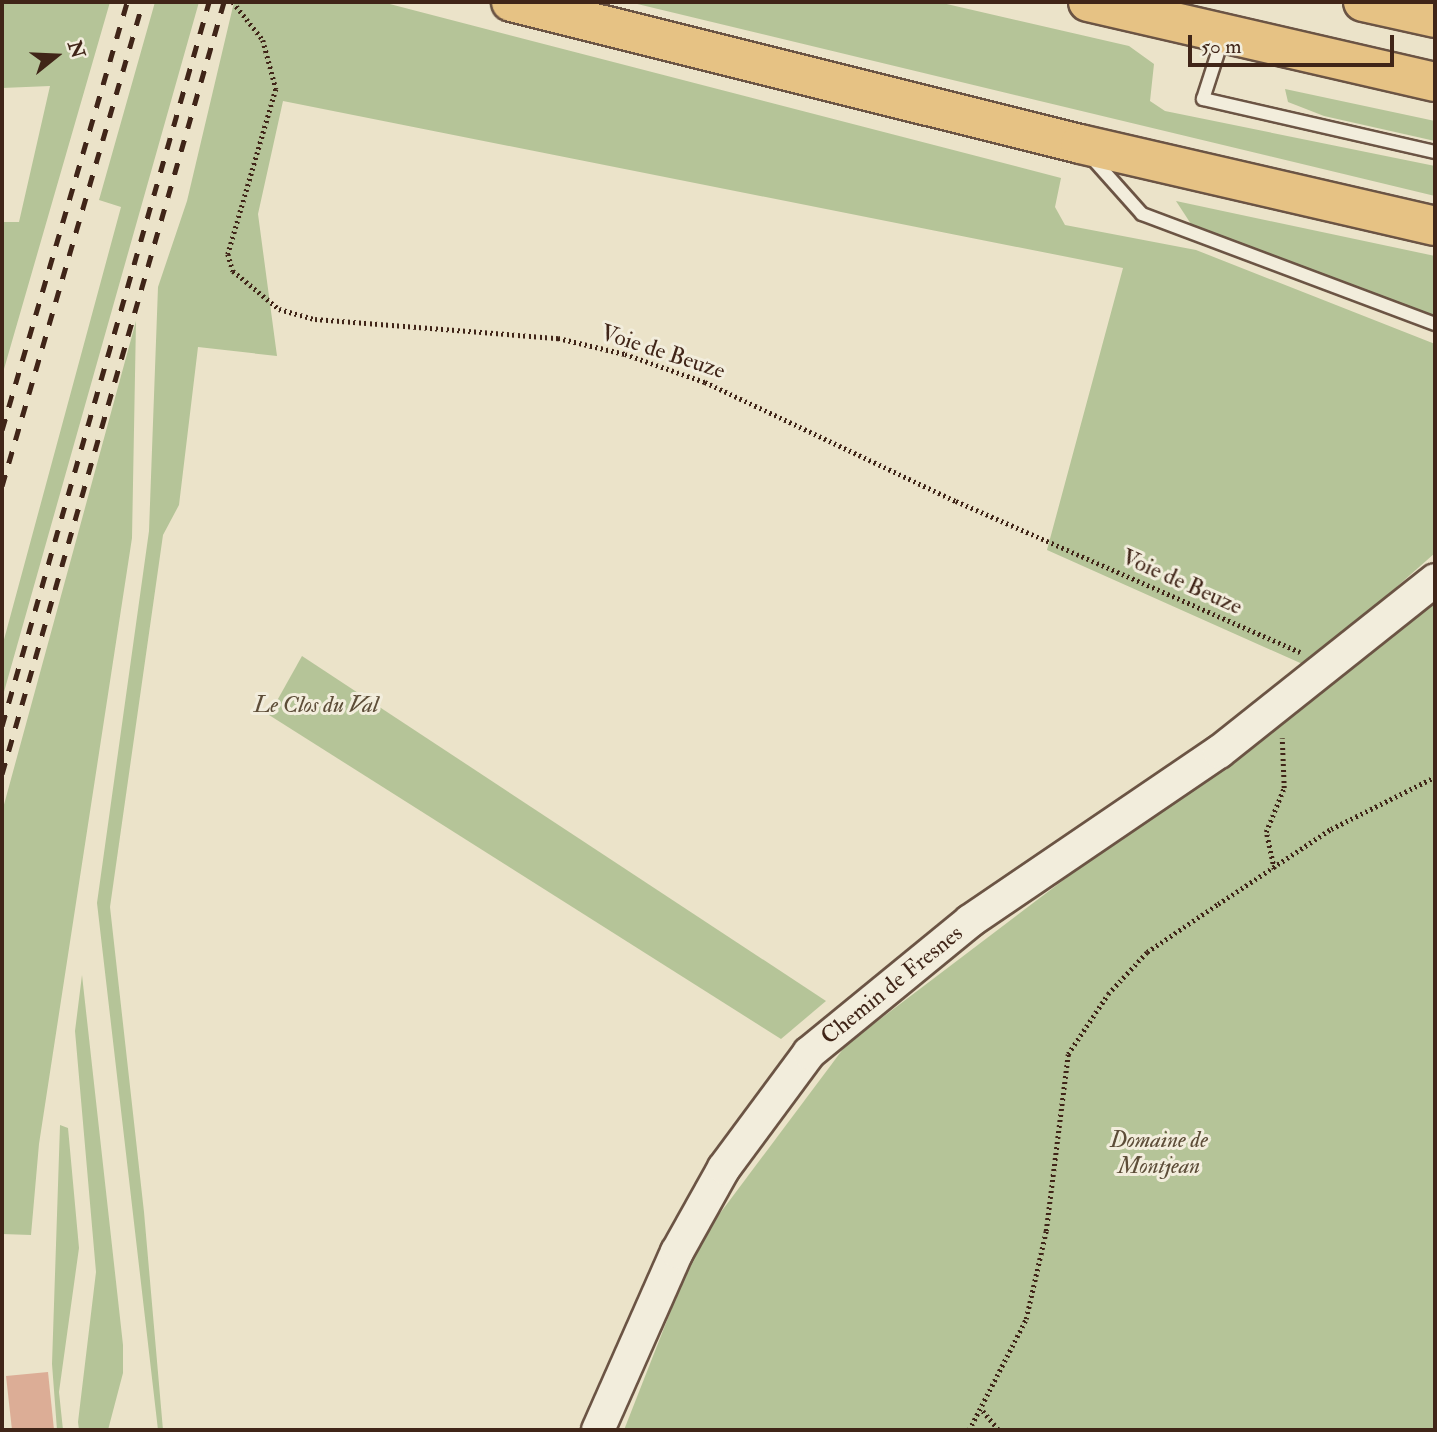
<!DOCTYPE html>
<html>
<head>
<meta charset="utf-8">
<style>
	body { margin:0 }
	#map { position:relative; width:1437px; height:1432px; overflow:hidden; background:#ebe3c9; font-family:"IM FELL Double Pica",serif }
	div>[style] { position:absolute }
	.green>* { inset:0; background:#b5c498 }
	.building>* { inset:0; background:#dcad96 }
	.path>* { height:4.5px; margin-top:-2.25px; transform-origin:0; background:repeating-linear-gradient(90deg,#402518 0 2px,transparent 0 5.5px) }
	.roads { filter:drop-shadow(2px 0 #6b5444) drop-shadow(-2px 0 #6b5444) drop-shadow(0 2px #6b5444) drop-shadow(0 -2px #6b5444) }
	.service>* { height:12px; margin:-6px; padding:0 6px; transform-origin:6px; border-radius:6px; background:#f2eddc }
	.tertiary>* { height:32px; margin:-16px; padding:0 16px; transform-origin:16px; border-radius:16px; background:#f2eddc }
	.motorway>* { height:38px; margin:-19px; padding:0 19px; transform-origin:19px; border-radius:19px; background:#e6c284 }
	.rail>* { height:5px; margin-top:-2.5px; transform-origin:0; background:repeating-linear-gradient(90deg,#402518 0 12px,transparent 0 24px) }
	span { translate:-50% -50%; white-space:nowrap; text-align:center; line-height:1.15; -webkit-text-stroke:6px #f2eddc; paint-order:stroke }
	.street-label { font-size:23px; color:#402518 }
	.park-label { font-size:23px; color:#5d4d38; font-style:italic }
	.frame { position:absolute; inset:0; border:4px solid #402518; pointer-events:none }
	.north { position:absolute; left:21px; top:21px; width:70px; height:70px; -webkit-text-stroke:5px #f2eddc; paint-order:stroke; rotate:72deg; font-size:19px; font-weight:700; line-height:28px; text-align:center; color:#402518 }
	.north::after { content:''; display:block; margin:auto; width:24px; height:32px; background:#402518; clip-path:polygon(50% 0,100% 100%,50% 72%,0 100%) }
	.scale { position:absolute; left:1188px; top:35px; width:206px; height:32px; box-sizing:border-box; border:4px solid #402518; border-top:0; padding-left:9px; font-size:21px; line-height:24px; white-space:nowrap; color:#402518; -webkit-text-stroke:5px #f2eddc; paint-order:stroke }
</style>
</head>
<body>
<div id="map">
	<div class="green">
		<i style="clip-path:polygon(2px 2px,110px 2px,2px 376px,2px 222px,19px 222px,50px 86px,2px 88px)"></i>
		<i style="clip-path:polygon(155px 2px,199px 2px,2px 699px,2px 647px,121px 207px,99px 200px)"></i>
		<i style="clip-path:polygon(234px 2px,382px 2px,1061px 178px,1055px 207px,1065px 225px,1196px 250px,1435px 344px,1435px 553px,1307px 666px,1047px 550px,1123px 268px,283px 101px,258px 214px,277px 356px,198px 347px,179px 505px,163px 535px,110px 907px,144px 1212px,163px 1430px,158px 1430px,97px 903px,149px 531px,158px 287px,187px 201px)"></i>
		<i style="clip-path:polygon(629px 2px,938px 2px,1129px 46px,1154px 64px,1150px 101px,1165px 111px,1435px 166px,1435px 196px)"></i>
		<i style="clip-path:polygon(1285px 89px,1435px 121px,1435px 141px,1324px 116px,1288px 102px)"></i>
		<i style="clip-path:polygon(1176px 201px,1435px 256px,1435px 318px,1191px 224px)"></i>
		<i style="clip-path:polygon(136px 321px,132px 538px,39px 1144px,31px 1235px,2px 1234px,2px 812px)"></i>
		<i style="clip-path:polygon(1435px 598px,1435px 1430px,624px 1430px,697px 1244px,846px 1045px)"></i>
		<i style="clip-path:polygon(302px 656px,826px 1001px,781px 1039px,269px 715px)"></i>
		<i style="clip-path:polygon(82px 975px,123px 1345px,123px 1373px,108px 1430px,79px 1430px,78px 1422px,96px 1272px,75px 1031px)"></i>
		<i style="clip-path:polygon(60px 1125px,68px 1128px,79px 1248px,59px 1392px,63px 1430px,57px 1430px,52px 1364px)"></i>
	</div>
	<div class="building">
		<i style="clip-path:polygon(48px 1372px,54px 1430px,12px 1430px,6px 1376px)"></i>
	</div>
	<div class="path">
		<i style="left:233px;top:2px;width:48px;rotate:51.7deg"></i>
		<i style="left:263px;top:40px;width:51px;rotate:75.1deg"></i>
		<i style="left:276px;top:89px;width:172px;rotate:106.2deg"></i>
		<i style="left:228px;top:254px;width:18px;rotate:74deg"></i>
		<i style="left:233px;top:271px;width:60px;rotate:39.6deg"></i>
		<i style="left:279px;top:309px;width:37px;rotate:16deg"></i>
		<i style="left:315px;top:319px;width:244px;rotate:4.5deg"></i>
		<i style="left:558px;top:338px;width:69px;rotate:13.4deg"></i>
		<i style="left:625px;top:354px;width:85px;rotate:19.3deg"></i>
		<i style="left:705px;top:382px;width:278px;rotate:25.4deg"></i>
		<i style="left:956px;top:501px;width:376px;rotate:23.7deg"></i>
		<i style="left:1274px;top:869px;width:38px;rotate:-102deg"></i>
		<i style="left:1266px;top:832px;width:48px;rotate:-67.8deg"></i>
		<i style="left:1284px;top:788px;width:50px;rotate:-92.3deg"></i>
		<i style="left:983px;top:1411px;width:25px;rotate:50deg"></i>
		<i style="left:969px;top:1430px;width:125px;rotate:-62.8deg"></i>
		<i style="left:1026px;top:1319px;width:90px;rotate:-77.2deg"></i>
		<i style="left:1046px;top:1231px;width:178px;rotate:-82.9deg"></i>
		<i style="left:1068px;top:1054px;width:72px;rotate:-56.3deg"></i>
		<i style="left:1108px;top:994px;width:57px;rotate:-47.1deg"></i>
		<i style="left:1147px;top:952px;width:86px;rotate:-34.1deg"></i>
		<i style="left:1218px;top:904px;width:136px;rotate:-33.6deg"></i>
		<i style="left:1331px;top:829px;width:116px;rotate:-26.6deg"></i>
	</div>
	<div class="roads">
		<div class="service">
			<i style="left:1223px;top:37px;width:65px;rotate:107.9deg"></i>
			<i style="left:1203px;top:99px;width:238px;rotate:12.9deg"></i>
			<i style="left:1092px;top:158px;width:75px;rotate:48.2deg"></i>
			<i style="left:1142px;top:214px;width:313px;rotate:20.6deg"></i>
		</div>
		<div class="tertiary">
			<i style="left:598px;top:1430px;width:195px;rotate:-66.1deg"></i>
			<i style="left:677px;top:1252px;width:96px;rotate:-60.8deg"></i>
			<i style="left:724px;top:1168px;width:143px;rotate:-53.5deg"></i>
			<i style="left:809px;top:1053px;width:208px;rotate:-39.3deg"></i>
			<i style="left:970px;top:921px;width:301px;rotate:-34.2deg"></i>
			<i style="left:1219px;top:752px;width:276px;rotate:-38.5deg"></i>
		</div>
		<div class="motorway">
			<i style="left:511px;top:2px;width:586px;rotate:14.01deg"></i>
			<i style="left:1080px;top:144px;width:364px;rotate:13deg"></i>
			<i style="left:1088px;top:2px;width:356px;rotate:13deg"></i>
			<i style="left:1363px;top:2px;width:74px;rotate:12.5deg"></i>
		</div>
	</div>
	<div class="rail">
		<i style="left:2px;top:430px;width:446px;rotate:-73.7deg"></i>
		<i style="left:2px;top:486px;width:504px;rotate:-73.76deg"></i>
		<i style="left:2px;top:726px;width:753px;rotate:-74.04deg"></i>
		<i style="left:2px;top:774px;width:803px;rotate:-73.96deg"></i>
	</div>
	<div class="street-label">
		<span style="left:663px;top:352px;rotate:18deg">Voie de Beuze</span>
		<span style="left:1182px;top:582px;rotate:24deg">Voie de Beuze</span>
		<span style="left:892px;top:985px;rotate:-39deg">Chemin de Fresnes</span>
	</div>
	<div class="park-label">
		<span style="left:316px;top:705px">Le Clos du Val</span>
		<span style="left:1159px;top:1153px">Domaine de<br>Montjean</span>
	</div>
	<div class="frame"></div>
	<div class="north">N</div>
	<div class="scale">50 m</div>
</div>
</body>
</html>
